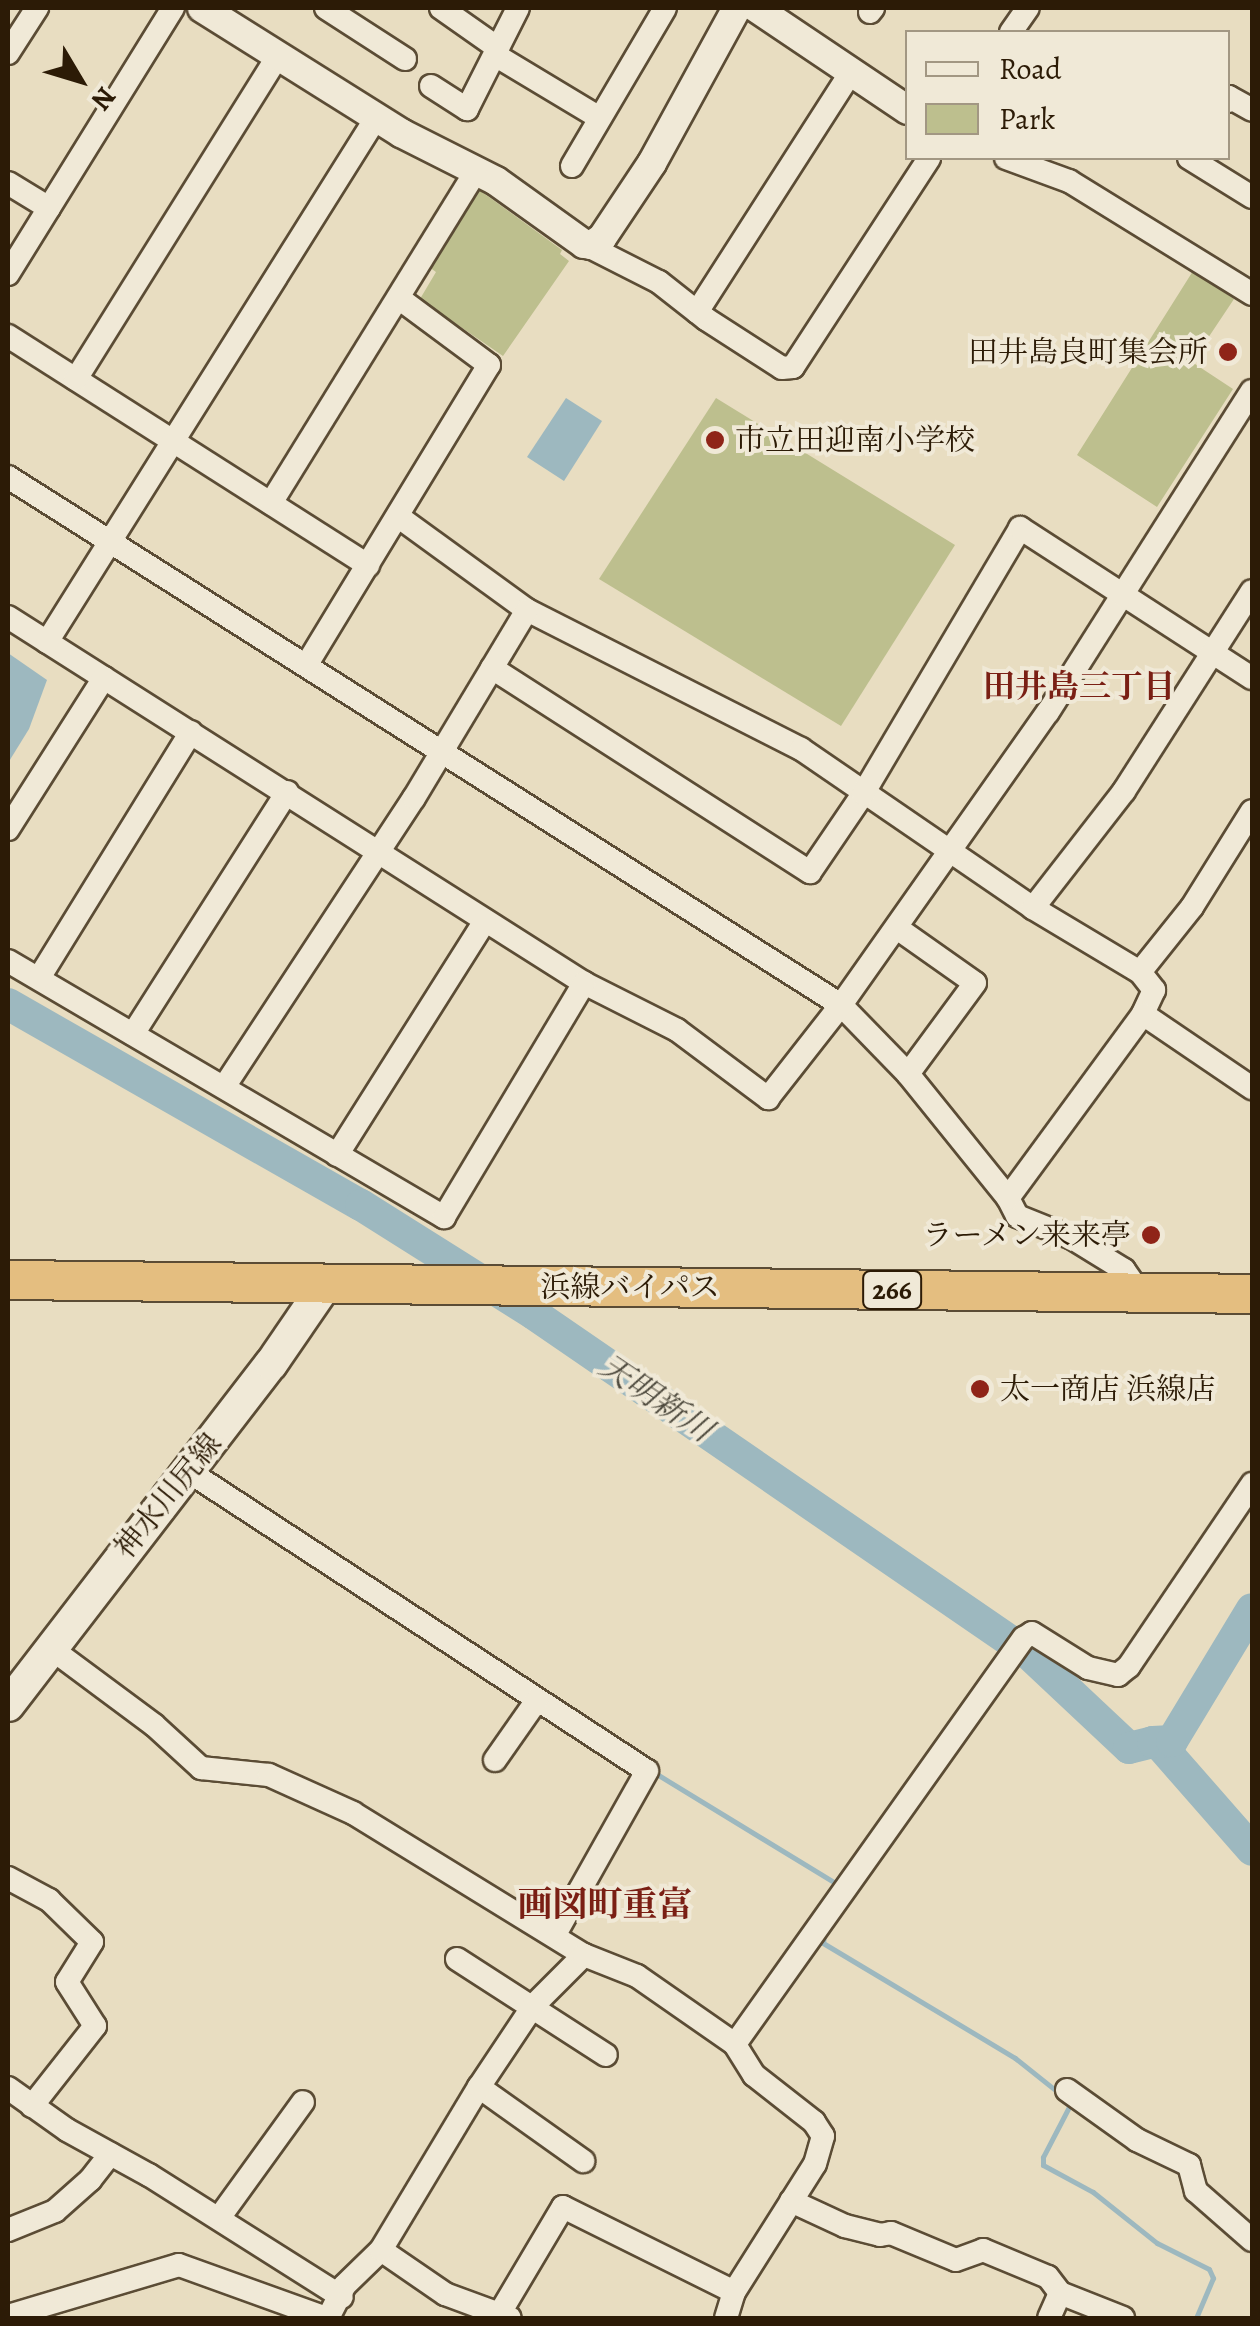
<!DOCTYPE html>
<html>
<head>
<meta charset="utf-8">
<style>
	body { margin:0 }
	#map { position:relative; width:1260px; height:2326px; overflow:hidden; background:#e8ddc1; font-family:Alegreya,"Noto Serif JP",serif }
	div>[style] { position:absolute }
	.green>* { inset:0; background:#bdbf8e }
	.water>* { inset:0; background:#9db8bf }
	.stream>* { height:5px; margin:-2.5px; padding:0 2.5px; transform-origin:2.5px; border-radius:2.5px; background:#9db8bf }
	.river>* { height:32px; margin:-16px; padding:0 16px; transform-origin:16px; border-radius:16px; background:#9db8bf }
	.roads { filter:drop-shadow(2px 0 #5b4c35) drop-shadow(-2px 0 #5b4c35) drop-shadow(0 2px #5b4c35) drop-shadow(0 -2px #5b4c35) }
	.minor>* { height:22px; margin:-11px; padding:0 11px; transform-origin:11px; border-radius:11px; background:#f0e9d7 }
	.tertiary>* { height:28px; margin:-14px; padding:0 14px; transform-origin:14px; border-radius:14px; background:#f0e9d7 }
	.secondary>* { height:32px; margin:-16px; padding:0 16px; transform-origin:16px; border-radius:16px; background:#f0e9d7 }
	.trunk>* { height:38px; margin:-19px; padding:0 19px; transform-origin:19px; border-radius:19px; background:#e4be80 }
	.dots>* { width:28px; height:28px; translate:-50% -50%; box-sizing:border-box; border:5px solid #f0e9d7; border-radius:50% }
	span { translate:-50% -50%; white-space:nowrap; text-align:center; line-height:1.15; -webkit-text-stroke:8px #f0e9d7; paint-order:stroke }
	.shield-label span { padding:2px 8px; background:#f0e9d7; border:2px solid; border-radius:8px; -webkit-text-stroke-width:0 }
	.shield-label { font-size:28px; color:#2c1b06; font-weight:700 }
	.poi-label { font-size:30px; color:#2c1b06 }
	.right { translate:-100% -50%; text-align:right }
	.left { translate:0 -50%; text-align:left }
	.street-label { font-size:30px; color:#2c1b06 }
	.neighbourhood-label { font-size:32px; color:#7a1f14; font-weight:700 }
	.water-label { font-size:32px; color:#4e4a3e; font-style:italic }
	.quarter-label { font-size:35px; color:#7a1f14; font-weight:700 }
	.frame { position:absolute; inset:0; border:10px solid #2c1b06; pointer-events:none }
	.legend { position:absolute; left:905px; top:30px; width:325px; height:130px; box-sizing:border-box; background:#f0e9d7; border:2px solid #a29783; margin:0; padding:12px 18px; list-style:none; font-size:30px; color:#2c1b06 }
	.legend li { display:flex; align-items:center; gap:20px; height:50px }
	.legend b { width:50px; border:2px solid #a29783 }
	.north { position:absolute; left:30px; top:30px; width:100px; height:100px; -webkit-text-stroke:8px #f0e9d7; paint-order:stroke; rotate:128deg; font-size:28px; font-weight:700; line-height:40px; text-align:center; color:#2c1b06 }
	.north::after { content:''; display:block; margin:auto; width:35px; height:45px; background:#2c1b06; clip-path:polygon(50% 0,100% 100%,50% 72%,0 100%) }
</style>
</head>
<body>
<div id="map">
	<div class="green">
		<i style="clip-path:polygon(478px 189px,562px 250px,560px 254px,569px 261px,503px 356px,420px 299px,436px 272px,429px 267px)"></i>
		<i style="clip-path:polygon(1193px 271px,1234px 299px,1192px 362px,1233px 389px,1157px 507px,1077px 455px)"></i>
		<i style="clip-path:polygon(716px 398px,955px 545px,841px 726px,599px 579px)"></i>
	</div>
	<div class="water">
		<i style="clip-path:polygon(566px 398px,602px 421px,564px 481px,527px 457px)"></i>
		<i style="clip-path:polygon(8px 653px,47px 680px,29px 729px,8px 763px)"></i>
	</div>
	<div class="stream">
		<i style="left:1019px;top:1662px;width:13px;rotate:-39deg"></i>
		<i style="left:655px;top:1773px;width:213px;rotate:31.4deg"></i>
		<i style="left:824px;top:1935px;width:8px;rotate:97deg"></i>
		<i style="left:823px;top:1943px;width:224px;rotate:30.9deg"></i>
		<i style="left:1015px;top:2058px;width:56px;rotate:38.5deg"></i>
		<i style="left:1071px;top:2103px;width:61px;rotate:117.4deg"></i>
		<i style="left:1043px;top:2157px;width:8px;rotate:90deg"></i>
		<i style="left:1043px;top:2165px;width:57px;rotate:28.4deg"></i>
		<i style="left:1093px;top:2192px;width:82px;rotate:38.6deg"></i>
		<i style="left:1157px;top:2243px;width:58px;rotate:26.6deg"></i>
		<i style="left:1209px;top:2269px;width:10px;rotate:66deg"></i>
		<i style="left:1213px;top:2278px;width:43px;rotate:113deg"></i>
	</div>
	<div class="river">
		<i style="left:8px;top:1004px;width:406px;rotate:29.7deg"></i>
		<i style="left:361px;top:1205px;width:204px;rotate:32.2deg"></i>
		<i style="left:534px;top:1314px;width:601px;rotate:34.48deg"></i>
		<i style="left:1029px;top:1654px;width:137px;rotate:43.2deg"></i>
		<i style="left:1129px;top:1748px;width:25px;rotate:-14deg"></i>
		<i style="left:1153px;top:1742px;width:9px;rotate:27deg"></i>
		<i style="left:1161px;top:1746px;width:138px;rotate:48.8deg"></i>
		<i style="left:1153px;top:1742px;width:19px;rotate:-3deg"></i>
		<i style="left:1172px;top:1741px;width:154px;rotate:-58.8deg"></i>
	</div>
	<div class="roads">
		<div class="minor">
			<i style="left:326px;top:8px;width:94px;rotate:32.8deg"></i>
			<i style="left:441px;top:8px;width:70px;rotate:35.1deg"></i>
			<i style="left:870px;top:12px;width:5px;rotate:-53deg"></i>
			<i style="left:1011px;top:32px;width:29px;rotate:-55deg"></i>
			<i style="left:8px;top:53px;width:54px;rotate:-57.2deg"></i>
			<i style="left:495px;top:55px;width:122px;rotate:31deg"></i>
			<i style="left:431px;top:86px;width:43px;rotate:32.6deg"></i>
			<i style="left:467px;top:109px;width:113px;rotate:-63.2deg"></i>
			<i style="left:1228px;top:101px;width:4px;rotate:-76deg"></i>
			<i style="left:1229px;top:97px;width:26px;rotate:29deg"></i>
			<i style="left:1006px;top:158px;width:67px;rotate:20.1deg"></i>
			<i style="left:1069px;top:181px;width:215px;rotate:31.7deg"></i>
			<i style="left:1189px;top:158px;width:74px;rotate:31.8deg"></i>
			<i style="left:572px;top:166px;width:183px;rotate:-59.5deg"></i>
			<i style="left:8px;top:183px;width:48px;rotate:31.4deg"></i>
			<i style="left:584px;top:244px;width:84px;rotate:26.9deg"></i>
			<i style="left:659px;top:282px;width:60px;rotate:38.2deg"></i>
			<i style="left:706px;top:319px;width:90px;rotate:32.8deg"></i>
			<i style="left:782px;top:368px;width:11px;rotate:-5deg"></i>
			<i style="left:793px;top:367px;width:249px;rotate:-56.9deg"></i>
			<i style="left:8px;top:274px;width:313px;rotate:-58.2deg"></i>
			<i style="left:697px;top:312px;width:287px;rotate:-57.3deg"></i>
			<i style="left:8px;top:336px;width:427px;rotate:32.5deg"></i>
			<i style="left:76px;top:379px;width:381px;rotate:-58deg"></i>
			<i style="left:8px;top:477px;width:986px;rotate:32.37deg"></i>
			<i style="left:841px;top:1005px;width:96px;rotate:45.8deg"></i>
			<i style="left:908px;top:1074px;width:159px;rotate:51.1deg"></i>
			<i style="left:1008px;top:1198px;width:20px;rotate:63deg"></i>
			<i style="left:1017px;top:1216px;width:59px;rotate:21.8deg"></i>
			<i style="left:1072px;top:1238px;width:61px;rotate:31.6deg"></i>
			<i style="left:1124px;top:1270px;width:28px;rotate:55deg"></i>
			<i style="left:271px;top:503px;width:392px;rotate:-58.3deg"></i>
			<i style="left:399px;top:517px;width:158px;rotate:36deg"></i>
			<i style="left:527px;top:610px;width:307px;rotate:26.9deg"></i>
			<i style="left:801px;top:749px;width:281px;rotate:34.4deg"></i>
			<i style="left:1033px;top:908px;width:125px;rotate:30.9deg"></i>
			<i style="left:1140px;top:972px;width:23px;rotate:52deg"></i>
			<i style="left:1154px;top:990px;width:26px;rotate:115deg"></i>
			<i style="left:1143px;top:1014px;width:132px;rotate:34.2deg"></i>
			<i style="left:8px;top:617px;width:682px;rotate:32.43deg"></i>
			<i style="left:584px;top:983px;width:104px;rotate:26.8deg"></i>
			<i style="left:677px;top:1030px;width:114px;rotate:36.8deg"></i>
			<i style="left:768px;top:1098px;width:118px;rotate:-51.9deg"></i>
			<i style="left:841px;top:1005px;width:359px;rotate:-54.8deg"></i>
			<i style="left:1048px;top:712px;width:380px;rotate:-57.6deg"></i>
			<i style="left:47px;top:642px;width:619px;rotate:-57.88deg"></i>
			<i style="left:307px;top:664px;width:350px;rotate:-58.7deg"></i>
			<i style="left:489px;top:365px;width:111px;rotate:-143.4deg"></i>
			<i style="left:492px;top:668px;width:378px;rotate:32.7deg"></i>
			<i style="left:810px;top:872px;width:94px;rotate:-55.8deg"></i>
			<i style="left:863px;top:794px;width:309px;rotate:-59.4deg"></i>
			<i style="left:1020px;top:528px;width:276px;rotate:32.9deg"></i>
			<i style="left:8px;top:829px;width:179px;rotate:-57.6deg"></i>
			<i style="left:1033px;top:908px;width:148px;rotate:-52.1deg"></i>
			<i style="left:1124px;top:791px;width:237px;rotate:-57.4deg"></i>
			<i style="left:897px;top:928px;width:95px;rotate:35.2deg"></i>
			<i style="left:975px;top:983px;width:113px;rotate:126.4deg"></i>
			<i style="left:8px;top:961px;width:506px;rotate:30.42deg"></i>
			<i style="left:444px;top:1217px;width:273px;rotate:-59.1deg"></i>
			<i style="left:1140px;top:972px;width:83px;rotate:-51.3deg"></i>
			<i style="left:1192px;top:907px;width:113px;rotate:-58deg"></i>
			<i style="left:39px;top:978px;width:289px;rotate:-58.3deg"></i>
			<i style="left:133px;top:1034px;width:287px;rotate:-57.5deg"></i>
			<i style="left:224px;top:1087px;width:346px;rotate:-56.7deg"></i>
			<i style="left:414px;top:798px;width:219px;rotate:-59deg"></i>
			<i style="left:337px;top:1155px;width:277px;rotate:-57.7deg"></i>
			<i style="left:1008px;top:1198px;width:228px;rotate:-53.7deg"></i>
			<i style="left:188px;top:1471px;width:548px;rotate:33.17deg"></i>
			<i style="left:647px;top:1771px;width:189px;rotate:119.4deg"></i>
			<i style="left:49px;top:1647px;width:131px;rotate:36.6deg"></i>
			<i style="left:154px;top:1725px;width:64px;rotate:42.5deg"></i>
			<i style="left:201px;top:1768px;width:68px;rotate:5.9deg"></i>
			<i style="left:269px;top:1775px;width:92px;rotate:24.3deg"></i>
			<i style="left:353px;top:1813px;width:271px;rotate:31.6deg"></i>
			<i style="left:495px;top:1760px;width:73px;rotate:-55deg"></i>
			<i style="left:8px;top:1878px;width:47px;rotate:28.2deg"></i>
			<i style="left:49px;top:1900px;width:60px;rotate:44.3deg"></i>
			<i style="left:92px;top:1942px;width:47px;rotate:122deg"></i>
			<i style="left:67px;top:1982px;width:52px;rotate:57.5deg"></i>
			<i style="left:95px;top:2026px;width:102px;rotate:128.2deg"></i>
			<i style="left:457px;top:1959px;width:177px;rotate:32.8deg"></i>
			<i style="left:479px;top:2087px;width:128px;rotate:35.4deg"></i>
			<i style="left:8px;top:2088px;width:72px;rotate:35.4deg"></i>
			<i style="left:67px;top:2130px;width:94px;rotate:28.8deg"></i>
			<i style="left:149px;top:2175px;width:228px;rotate:32.3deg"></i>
			<i style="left:1067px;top:2090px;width:86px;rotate:35.5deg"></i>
			<i style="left:1137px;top:2140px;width:58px;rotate:25.7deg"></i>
			<i style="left:1189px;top:2165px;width:27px;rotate:75deg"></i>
			<i style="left:1196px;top:2191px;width:74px;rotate:41.2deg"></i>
			<i style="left:791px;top:2201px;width:60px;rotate:24.8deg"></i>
			<i style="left:845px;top:2226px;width:36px;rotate:14deg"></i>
			<i style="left:880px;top:2235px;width:11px;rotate:-10deg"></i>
			<i style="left:891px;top:2233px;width:70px;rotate:22.6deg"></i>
			<i style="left:956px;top:2260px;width:29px;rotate:-20deg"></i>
			<i style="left:983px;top:2250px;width:70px;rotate:22.6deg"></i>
			<i style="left:1048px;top:2277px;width:20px;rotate:53deg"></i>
			<i style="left:219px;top:2218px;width:143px;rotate:-54.1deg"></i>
			<i style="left:8px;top:2230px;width:51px;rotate:-22deg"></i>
			<i style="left:55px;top:2211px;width:47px;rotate:-41.5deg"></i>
			<i style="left:90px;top:2180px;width:33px;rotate:-52deg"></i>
			<i style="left:381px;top:2250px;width:78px;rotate:34.5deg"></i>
			<i style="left:445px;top:2294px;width:69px;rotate:20.3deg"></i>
			<i style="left:8px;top:2316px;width:178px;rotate:-16.6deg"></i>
			<i style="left:179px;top:2265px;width:156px;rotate:19.8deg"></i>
			<i style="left:328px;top:2318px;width:36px;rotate:-63deg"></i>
			<i style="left:344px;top:2286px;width:52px;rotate:-44.2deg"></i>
			<i style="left:381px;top:2250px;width:190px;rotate:-59deg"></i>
			<i style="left:479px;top:2087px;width:97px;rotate:-56.3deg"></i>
			<i style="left:533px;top:2006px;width:72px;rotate:-45deg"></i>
			<i style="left:584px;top:1955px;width:57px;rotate:21.6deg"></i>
			<i style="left:637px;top:1976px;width:119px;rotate:34.8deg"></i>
			<i style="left:497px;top:2318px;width:129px;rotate:-59.3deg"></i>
			<i style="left:563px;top:2207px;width:191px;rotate:26.4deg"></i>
			<i style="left:726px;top:2318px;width:27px;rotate:-73deg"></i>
			<i style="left:734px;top:2292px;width:151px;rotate:-57.7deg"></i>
			<i style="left:815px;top:2164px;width:29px;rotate:-74deg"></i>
			<i style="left:823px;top:2136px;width:17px;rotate:-123deg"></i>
			<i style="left:814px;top:2122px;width:76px;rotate:-141.9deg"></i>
			<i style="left:754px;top:2075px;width:36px;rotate:-122deg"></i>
			<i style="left:735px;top:2044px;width:498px;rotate:-54.6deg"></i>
			<i style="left:1024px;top:1638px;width:9px;rotate:-32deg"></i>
			<i style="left:1032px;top:1633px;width:66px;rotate:32deg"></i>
			<i style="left:1088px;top:1668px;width:31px;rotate:13deg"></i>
			<i style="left:1118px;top:1675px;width:14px;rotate:-39deg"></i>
			<i style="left:1129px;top:1666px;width:220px;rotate:-55.9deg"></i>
			<i style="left:1049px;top:2318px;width:27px;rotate:-66deg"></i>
			<i style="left:1060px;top:2293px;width:68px;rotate:21.6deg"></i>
		</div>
		<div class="tertiary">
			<i style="left:202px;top:8px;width:235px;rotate:32.1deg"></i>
			<i style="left:401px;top:133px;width:106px;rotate:26.8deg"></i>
			<i style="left:496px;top:181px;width:108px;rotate:35.6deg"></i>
			<i style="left:584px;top:244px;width:7px;rotate:8deg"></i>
			<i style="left:591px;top:245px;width:13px;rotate:-32deg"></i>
			<i style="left:602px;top:238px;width:90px;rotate:-56.3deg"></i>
			<i style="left:652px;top:163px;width:177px;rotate:-61.3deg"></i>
			<i style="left:756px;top:8px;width:183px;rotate:33.9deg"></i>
		</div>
		<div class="secondary">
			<i style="left:8px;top:1705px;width:431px;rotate:-52.4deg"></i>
			<i style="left:271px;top:1364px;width:96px;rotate:-55.6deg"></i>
		</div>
		<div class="trunk">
			<i style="left:8px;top:1280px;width:1244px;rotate:0.64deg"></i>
		</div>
	</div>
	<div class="dots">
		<i style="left:1228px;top:352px;background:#8f2418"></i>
		<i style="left:715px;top:440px;background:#8f2418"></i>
		<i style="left:1151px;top:1235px;background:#8f2418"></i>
		<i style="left:980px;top:1389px;background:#8f2418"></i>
	</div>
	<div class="shield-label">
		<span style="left:892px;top:1290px">266</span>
	</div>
	<div class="poi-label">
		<span class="right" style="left:1208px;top:352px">田井島良町集会所</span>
		<span class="left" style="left:735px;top:440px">市立田迎南小学校</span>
		<span class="right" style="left:1131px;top:1235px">ラーメン来来亭</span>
		<span class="left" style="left:1000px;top:1389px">太一商店 浜線店</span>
	</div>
	<div class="street-label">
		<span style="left:630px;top:1287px">浜線バイパス</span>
		<span style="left:168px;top:1496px;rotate:-51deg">神水川尻線</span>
	</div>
	<div class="neighbourhood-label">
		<span style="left:1079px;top:686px">田井島三丁目</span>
	</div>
	<div class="water-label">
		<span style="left:656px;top:1398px;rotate:34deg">天明新川</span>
	</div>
	<div class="quarter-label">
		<span style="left:605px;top:1904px">画図町重富</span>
	</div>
	<div class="frame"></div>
	<ul class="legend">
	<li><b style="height:12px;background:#f0e9d7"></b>Road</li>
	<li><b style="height:28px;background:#bdbf8e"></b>Park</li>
	</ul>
	<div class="north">N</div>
</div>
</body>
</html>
